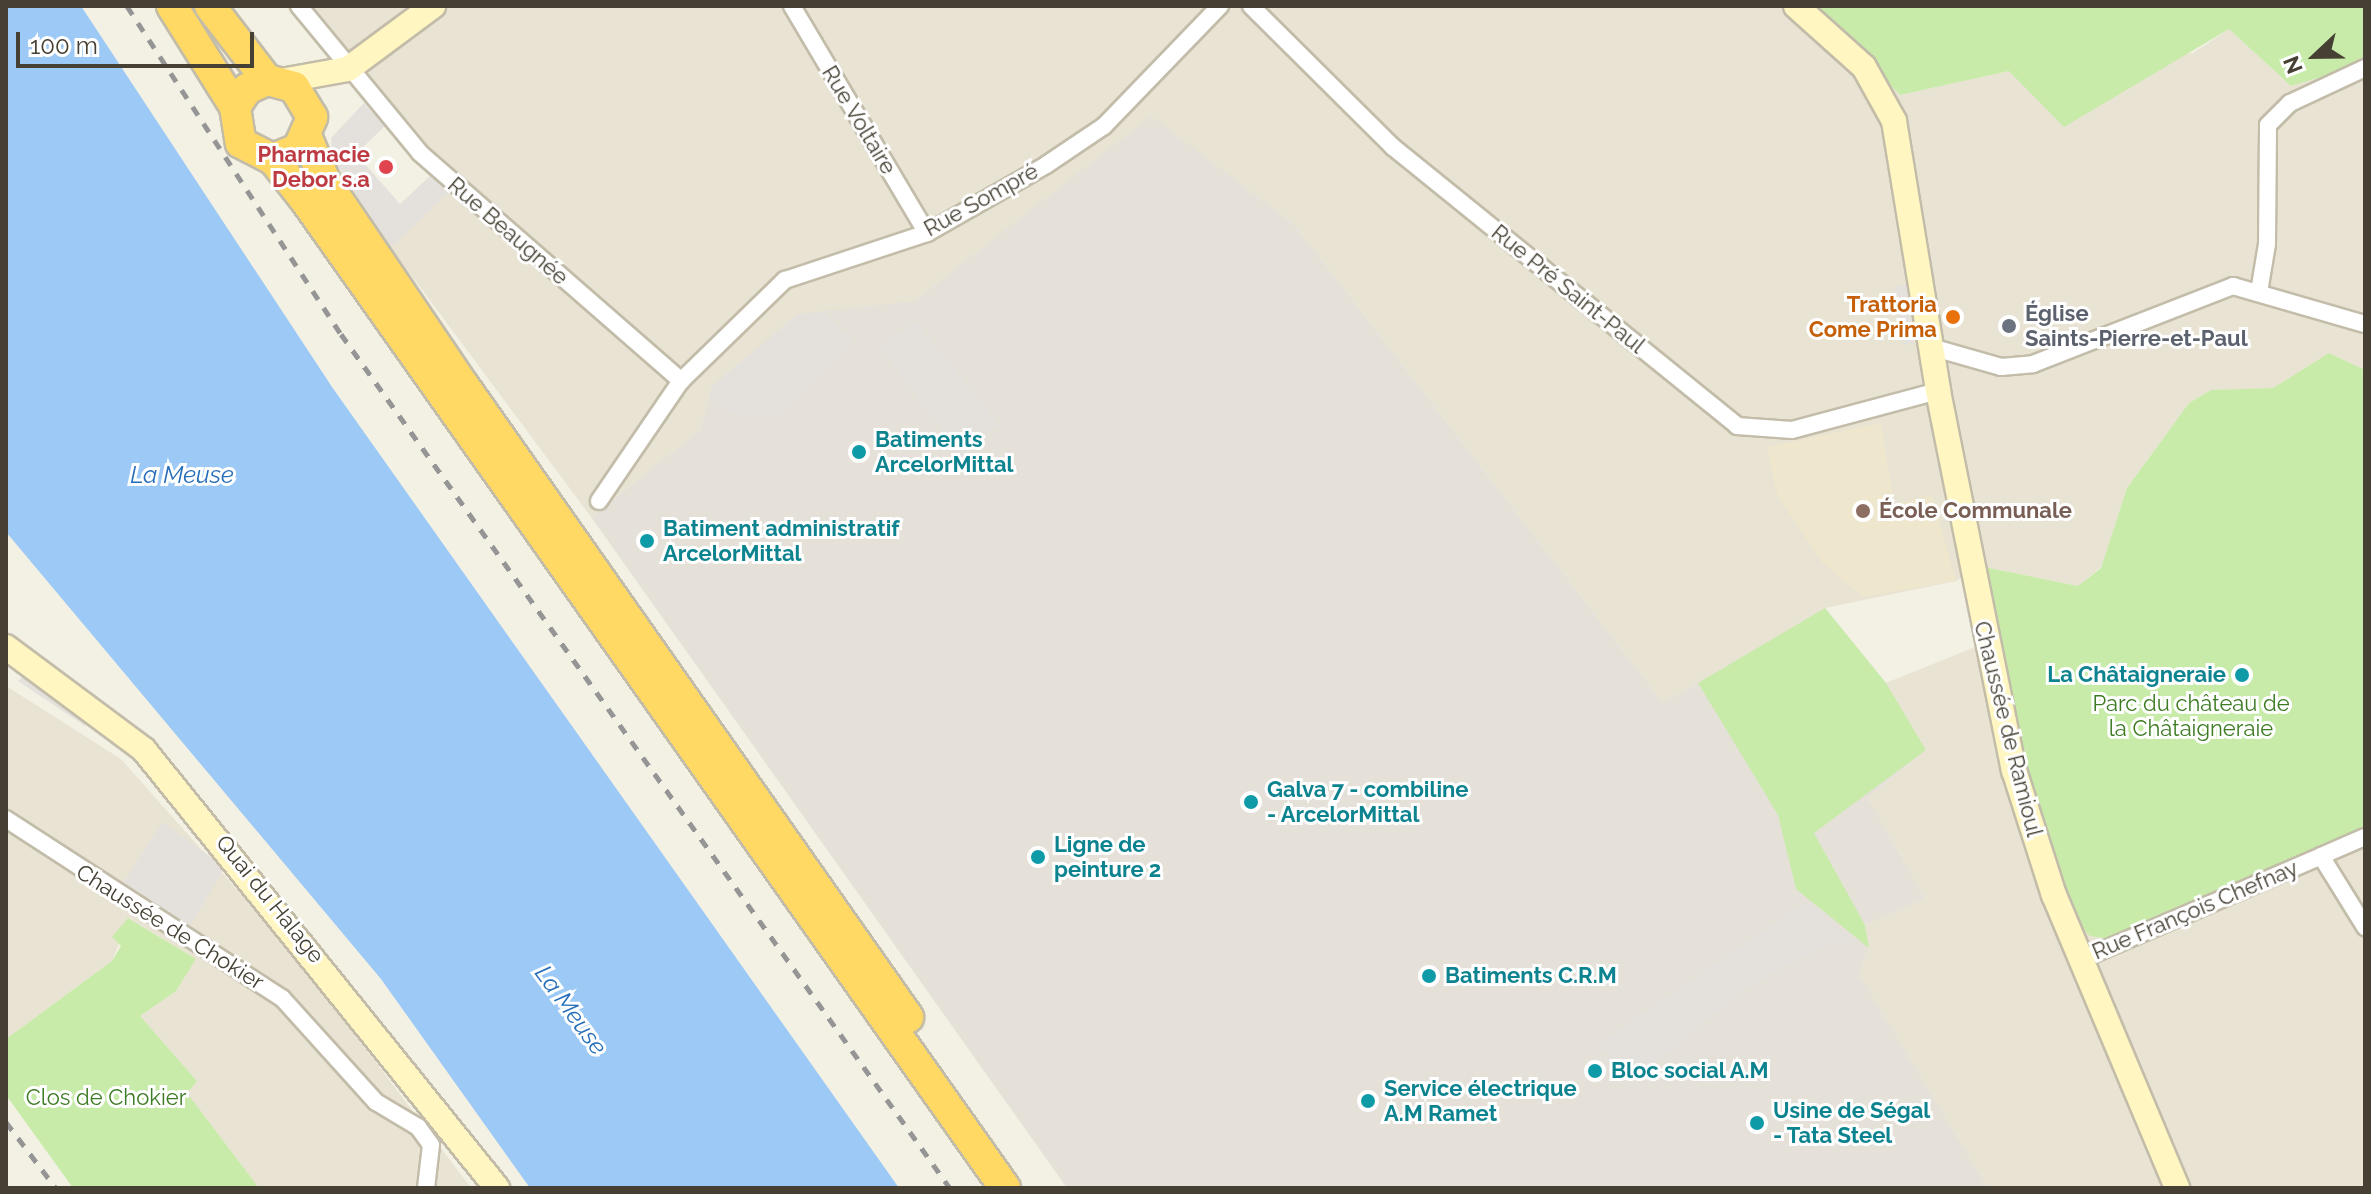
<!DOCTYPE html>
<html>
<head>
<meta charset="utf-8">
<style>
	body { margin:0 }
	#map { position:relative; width:2371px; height:1194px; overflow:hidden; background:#f3f0e4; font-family:Raleway,sans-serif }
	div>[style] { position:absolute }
	.residential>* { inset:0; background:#e8e3d2 }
	.industrial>* { inset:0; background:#e5e1d9 }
	.education>* { inset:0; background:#eee7cd }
	.green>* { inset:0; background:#c8ebaa }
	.parking>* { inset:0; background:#e4e1dd }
	.water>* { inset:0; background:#9cc9f5 }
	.roads { filter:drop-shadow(2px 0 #c2bca9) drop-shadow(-2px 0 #c2bca9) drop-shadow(0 2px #c2bca9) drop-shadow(0 -2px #c2bca9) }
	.street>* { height:16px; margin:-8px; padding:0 8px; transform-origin:8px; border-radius:8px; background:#fff }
	.secondary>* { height:24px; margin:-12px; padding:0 12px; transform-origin:12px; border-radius:12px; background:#fff6c2 }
	.highway>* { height:30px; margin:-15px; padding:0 15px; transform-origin:15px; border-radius:15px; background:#ffd963 }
	.rail>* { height:5px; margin-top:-2.5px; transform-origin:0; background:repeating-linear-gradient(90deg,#959595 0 10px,transparent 0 20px) }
	.dots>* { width:22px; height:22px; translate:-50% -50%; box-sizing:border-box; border:4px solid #fff; border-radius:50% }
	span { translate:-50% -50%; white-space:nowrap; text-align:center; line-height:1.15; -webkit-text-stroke:6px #fff; paint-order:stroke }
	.street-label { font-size:22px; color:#464034 }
	.health-label { font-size:22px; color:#be3a42; font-weight:700 }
	.right { translate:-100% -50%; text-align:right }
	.food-label { font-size:22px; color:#c56008; font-weight:700 }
	.worship-label { font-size:22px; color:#5b616d; font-weight:700 }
	.left { translate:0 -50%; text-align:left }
	.culture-label { font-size:22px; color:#0d838f; font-weight:700 }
	.education-label { font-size:22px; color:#785e54; font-weight:700 }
	.park-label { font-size:22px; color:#3d7b23 }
	.water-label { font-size:24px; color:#266eb9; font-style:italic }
	.frame { position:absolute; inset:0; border:8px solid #464034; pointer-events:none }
	.north { position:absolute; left:2275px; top:16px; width:80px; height:80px; -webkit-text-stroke:6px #fff; paint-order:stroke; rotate:248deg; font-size:22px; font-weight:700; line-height:32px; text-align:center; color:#464034 }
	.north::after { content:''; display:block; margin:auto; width:28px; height:36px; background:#464034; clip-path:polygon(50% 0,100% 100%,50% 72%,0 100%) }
	.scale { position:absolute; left:16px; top:32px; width:238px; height:36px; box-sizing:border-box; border:4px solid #464034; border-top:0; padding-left:10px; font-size:24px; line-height:28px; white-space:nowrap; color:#464034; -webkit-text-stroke:6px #fff; paint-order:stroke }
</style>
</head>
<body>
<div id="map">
	<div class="residential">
		<i style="clip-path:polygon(285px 6px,1814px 6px,1900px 95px,2009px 71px,2193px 53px,2229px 29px,2291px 86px,2365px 64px,2365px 370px,2329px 353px,2273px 388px,2211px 390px,2189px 403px,2127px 488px,2102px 566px,2078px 586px,1979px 566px,1956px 581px,1825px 608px,1663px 703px,1294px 224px,1151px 117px,914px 301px,888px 305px,712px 386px,700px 430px,591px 517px,391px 248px,449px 191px)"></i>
		<i style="clip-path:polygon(1995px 639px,2111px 939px,2365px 827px,2365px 1188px,1988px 1188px,1859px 974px,1869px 948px,1865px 925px,1925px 899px,1868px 798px,1926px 750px,1886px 683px)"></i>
		<i style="clip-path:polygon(6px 686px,121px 759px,293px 953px,471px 1188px,259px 1188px,186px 1092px,197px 1081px,140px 1016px,176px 991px,196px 959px,129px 918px,112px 961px,6px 1039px)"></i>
	</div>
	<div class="industrial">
		<i style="clip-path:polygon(1151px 116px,1294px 224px,1663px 703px,1825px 608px,1886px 683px,1926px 750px,1868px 798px,1925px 899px,1865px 925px,1869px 948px,1859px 974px,1988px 1188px,1067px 1188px,591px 517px,700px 430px,712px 386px,798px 314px,914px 301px)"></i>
	</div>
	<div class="education">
		<i style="clip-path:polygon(1881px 423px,1894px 505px,1932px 495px,1956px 581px,1863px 597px,1823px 563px,1777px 494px,1767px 447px)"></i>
	</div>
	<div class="green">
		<i style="clip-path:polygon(1814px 6px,2365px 6px,2365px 64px,2291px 86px,2229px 29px,2064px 127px,2009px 71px,1900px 95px)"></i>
		<i style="clip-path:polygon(2329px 353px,2365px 370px,2365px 827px,2111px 939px,2090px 936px,2074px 921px,2031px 803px,1979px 566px,2078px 586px,2101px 568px,2127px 488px,2189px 403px,2211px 390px,2273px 388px)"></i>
		<i style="clip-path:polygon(1825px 608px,1886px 683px,1926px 750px,1814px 833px,1865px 925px,1869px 948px,1796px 889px,1778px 815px,1698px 683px)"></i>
		<i style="clip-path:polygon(128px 918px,196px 959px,176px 991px,140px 1016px,197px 1081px,187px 1093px,259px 1188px,73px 1188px,6px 1095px,6px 1039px,112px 961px,121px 946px,112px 937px)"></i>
	</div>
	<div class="parking">
		<i style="clip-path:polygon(364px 103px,385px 126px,356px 154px,400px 204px,431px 175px,450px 191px,391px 248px,333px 159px,331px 138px)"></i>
		<i style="clip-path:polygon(1907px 285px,1914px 343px,1904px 345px,1894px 287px)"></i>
		<i style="clip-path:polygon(824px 312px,853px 342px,778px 416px,733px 414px,709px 397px,712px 386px,798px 314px)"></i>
		<i style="clip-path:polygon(915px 321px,999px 425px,961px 456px,880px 347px)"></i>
		<i style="clip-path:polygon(26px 674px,93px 717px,85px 726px,18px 681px)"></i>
		<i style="clip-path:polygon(162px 822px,225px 867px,187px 931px,119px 890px)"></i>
		<i style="clip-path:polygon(1806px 902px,1859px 943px,1830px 944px,1752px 984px,1635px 1079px,1597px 1045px)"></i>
	</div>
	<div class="water">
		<i style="clip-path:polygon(6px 6px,81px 6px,332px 387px,899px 1188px,530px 1188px,381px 979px,6px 532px)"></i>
	</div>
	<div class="roads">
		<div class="street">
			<i style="left:299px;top:6px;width:190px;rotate:50.5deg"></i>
			<i style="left:420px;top:153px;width:347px;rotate:41.1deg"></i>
			<i style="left:792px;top:6px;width:264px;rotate:59.3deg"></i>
			<i style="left:1251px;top:6px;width:200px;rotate:44.8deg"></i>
			<i style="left:1393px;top:147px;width:443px;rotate:39deg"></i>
			<i style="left:1737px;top:426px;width:55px;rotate:4.2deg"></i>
			<i style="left:1792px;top:430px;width:151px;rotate:-15deg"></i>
			<i style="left:2259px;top:292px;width:49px;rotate:-80.5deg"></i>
			<i style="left:2267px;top:244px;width:119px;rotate:-89.5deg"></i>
			<i style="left:2268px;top:125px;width:31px;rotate:-45deg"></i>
			<i style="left:2290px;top:103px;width:83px;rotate:-25deg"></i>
			<i style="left:1931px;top:347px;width:73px;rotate:15.9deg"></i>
			<i style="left:2001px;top:367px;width:32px;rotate:-5deg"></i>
			<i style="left:2033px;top:364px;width:215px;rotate:-21.3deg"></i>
			<i style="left:2233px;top:286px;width:137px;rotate:16.1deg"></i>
			<i style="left:599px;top:501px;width:145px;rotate:-55.7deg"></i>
			<i style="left:681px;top:381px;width:145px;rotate:-44.2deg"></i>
			<i style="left:785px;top:280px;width:150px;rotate:-18.3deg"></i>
			<i style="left:927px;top:233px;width:137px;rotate:-29.7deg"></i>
			<i style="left:1046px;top:165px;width:70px;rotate:-33.9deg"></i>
			<i style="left:1104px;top:126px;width:167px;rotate:-46deg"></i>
			<i style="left:6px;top:819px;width:329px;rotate:33deg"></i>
			<i style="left:282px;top:998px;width:140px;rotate:47.9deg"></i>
			<i style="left:376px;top:1102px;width:49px;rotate:30.8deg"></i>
			<i style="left:418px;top:1127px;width:22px;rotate:54deg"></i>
			<i style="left:431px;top:1145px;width:43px;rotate:96.6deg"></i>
			<i style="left:2321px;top:856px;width:48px;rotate:-23.4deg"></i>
			<i style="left:2080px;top:960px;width:262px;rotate:-23.3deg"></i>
			<i style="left:2321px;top:856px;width:84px;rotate:58.2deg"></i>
		</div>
		<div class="secondary">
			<i style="left:1796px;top:6px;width:91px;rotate:41.9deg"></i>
			<i style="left:1864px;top:67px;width:62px;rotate:60.9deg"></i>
			<i style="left:1894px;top:121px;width:274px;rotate:80.7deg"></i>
			<i style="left:1938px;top:391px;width:387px;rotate:78.7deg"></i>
			<i style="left:2014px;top:770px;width:131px;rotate:72.3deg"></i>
			<i style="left:2054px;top:895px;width:318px;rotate:67.2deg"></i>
			<i style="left:281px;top:81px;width:68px;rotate:-10.2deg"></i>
			<i style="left:348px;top:69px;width:106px;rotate:-36.5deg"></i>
			<i style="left:6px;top:647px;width:172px;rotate:36.7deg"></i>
			<i style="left:144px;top:750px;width:563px;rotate:51.13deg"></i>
		</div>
		<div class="highway">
			<i style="left:172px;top:6px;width:119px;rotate:58deg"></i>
			<i style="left:210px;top:6px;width:93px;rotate:52.4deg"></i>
			<i style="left:307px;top:138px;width:47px;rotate:67.3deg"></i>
			<i style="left:325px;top:181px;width:248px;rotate:55.9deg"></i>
			<i style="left:464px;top:386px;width:772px;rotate:54.87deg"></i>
			<i style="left:273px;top:159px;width:27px;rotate:-22deg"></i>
			<i style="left:298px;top:149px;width:35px;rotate:-66deg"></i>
			<i style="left:312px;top:117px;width:35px;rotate:-121deg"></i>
			<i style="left:294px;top:87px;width:28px;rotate:-165deg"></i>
			<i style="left:267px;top:80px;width:22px;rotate:156deg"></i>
			<i style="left:247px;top:89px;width:22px;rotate:124deg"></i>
			<i style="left:235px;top:107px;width:36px;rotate:81deg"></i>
			<i style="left:241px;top:143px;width:36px;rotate:27deg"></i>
			<i style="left:273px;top:159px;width:53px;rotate:51.8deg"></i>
			<i style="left:306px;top:201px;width:1209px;rotate:54.69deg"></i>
		</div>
	</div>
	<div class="rail">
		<i style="left:127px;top:6px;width:392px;rotate:56.9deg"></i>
		<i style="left:341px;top:334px;width:1049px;rotate:54.51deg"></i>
		<i style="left:6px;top:1122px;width:83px;rotate:52.9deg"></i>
	</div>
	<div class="dots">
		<i style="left:386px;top:167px;background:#e0444e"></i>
		<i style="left:1953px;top:317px;background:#e8710a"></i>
		<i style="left:2009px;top:326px;background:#6b7280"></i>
		<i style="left:859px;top:452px;background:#0f9aa8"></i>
		<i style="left:1863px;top:511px;background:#8d6e63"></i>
		<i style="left:647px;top:541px;background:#0f9aa8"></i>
		<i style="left:2242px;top:675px;background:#0f9aa8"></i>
		<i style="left:1251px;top:802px;background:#0f9aa8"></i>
		<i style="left:1038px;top:857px;background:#0f9aa8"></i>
		<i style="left:1429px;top:976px;background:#0f9aa8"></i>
		<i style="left:1595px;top:1071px;background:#0f9aa8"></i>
		<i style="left:1368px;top:1101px;background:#0f9aa8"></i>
		<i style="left:1757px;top:1123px;background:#0f9aa8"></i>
	</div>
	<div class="street-label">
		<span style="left:859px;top:120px;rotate:59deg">Rue Voltaire</span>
		<span style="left:981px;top:200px;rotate:-29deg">Rue Sompré</span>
		<span style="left:508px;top:231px;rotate:41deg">Rue Beaugnée</span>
		<span style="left:1568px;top:289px;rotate:39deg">Rue Pré Saint-Paul</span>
		<span style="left:2008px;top:729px;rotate:76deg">Chaussée de Ramioul</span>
		<span style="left:270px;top:899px;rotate:51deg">Quai du Halage</span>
		<span style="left:2195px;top:910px;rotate:-23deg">Rue François Chefnay</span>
		<span style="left:170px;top:927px;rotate:32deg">Chaussée de Chokier</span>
	</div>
	<div class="health-label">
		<span class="right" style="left:370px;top:167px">Pharmacie<br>Debor s.a</span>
	</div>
	<div class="food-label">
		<span class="right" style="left:1937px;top:317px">Trattoria<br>Come Prima</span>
	</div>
	<div class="worship-label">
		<span class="left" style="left:2025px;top:326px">Église<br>Saints-Pierre-et-Paul</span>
	</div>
	<div class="culture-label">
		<span class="left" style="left:875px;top:452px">Batiments<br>ArcelorMittal</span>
		<span class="left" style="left:663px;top:541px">Batiment administratif<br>ArcelorMittal</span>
		<span class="right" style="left:2226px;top:675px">La Châtaigneraie</span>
		<span class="left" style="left:1267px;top:802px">Galva 7 - combiline<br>- ArcelorMittal</span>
		<span class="left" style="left:1054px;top:857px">Ligne de<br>peinture 2</span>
		<span class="left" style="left:1445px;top:976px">Batiments C.R.M</span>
		<span class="left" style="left:1611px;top:1071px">Bloc social A.M</span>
		<span class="left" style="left:1384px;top:1101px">Service électrique<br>A.M Ramet</span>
		<span class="left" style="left:1773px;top:1123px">Usine de Ségal<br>- Tata Steel</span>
	</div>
	<div class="education-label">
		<span class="left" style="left:1879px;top:511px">École Communale</span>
	</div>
	<div class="park-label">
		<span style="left:2191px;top:716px">Parc du château de<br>la Châtaigneraie</span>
		<span style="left:106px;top:1098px">Clos de Chokier</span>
	</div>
	<div class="water-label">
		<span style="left:182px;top:475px">La Meuse</span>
		<span style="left:571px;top:1010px;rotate:54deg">La Meuse</span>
	</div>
	<div class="frame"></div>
	<div class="north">N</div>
	<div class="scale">100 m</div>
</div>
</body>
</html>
